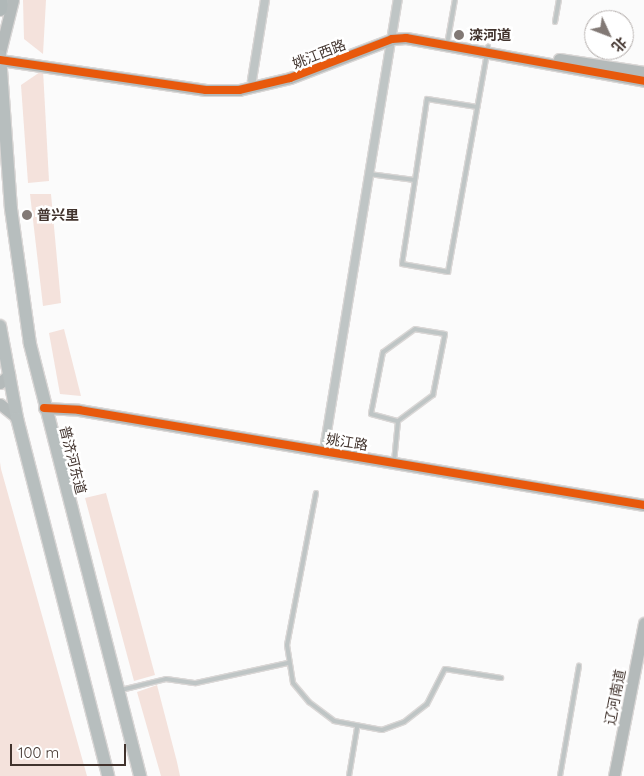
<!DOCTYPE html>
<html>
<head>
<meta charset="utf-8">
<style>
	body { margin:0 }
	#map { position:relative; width:644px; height:776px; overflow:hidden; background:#fbfbfb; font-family:Quicksand,"Noto Sans SC",sans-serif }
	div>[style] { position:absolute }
	.green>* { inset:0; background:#f4e2dc }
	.roads { filter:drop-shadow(1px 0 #dad7d6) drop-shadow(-1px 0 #dad7d6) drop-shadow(0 1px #dad7d6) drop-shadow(0 -1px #dad7d6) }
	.lane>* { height:4px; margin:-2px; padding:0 2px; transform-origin:2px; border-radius:2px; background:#bfc5c5 }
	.street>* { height:8px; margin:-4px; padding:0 4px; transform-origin:4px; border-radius:4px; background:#bfc5c5 }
	.secondary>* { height:11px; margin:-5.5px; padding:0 5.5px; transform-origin:5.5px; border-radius:5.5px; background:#b4baba }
	.primary>* { height:12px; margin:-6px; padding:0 6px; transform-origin:6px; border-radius:6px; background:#b7bebe }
	.highway>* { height:14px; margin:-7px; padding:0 7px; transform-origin:7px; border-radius:7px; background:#b0b8b8 }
	.cycleway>* { height:8px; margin:-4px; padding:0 4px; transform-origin:4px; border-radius:4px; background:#e8590c }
	.dots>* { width:14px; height:14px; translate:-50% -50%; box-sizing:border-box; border:2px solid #fff; border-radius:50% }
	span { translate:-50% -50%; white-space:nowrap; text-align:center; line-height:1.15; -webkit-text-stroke:5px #fff; paint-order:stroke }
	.poi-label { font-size:14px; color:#41332d; font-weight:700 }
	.left { translate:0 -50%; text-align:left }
	.street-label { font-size:14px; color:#41332d }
	.north { position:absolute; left:584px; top:10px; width:50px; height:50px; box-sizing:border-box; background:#fff; border:1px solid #b3adab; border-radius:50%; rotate:133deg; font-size:14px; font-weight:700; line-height:20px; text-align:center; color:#41332d }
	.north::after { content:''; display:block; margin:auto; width:18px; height:22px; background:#827975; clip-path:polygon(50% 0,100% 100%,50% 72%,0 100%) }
	.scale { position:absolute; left:10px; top:744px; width:116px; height:22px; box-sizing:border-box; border:2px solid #41332d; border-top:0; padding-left:6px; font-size:15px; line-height:18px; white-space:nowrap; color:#41332d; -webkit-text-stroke:4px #fff; paint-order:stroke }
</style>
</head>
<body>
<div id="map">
	<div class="green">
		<i style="clip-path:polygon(23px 0,46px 0,43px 54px,24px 39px)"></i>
		<i style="clip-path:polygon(43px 70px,49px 181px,28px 183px,21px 85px)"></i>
		<i style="clip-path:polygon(51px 194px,61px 303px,43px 306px,30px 194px)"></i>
		<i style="clip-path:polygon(64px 329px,81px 396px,60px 394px,49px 333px)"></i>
		<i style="clip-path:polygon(0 462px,1px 469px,87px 776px,0 776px)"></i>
		<i style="clip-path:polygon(106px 493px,155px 675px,134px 681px,85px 498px)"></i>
		<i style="clip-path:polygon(157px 685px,177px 762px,180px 776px,161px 776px,137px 692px)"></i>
	</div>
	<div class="roads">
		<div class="lane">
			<i style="left:555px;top:22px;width:22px;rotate:-80deg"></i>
			<i style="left:448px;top:39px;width:40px;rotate:-80deg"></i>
			<i style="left:369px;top:174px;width:46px;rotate:7.4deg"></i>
			<i style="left:415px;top:180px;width:82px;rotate:-81.6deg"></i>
			<i style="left:427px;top:99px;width:51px;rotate:9.1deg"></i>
			<i style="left:415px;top:180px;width:85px;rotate:98.8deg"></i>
			<i style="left:402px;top:264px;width:47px;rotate:9.9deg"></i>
			<i style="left:448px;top:272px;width:229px;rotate:-79.9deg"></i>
			<i style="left:394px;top:462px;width:41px;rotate:-84.4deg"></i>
			<i style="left:398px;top:421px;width:44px;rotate:-36.6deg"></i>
			<i style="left:433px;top:395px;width:62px;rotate:-78.9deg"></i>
			<i style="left:445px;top:334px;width:30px;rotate:-171deg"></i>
			<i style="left:415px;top:329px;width:39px;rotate:144deg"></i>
			<i style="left:383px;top:352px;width:63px;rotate:101deg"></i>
			<i style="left:371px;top:414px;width:28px;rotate:15deg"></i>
			<i style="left:316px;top:493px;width:155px;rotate:100.8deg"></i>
			<i style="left:287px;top:645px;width:38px;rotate:81deg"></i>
			<i style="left:293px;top:683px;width:25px;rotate:50deg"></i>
			<i style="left:309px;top:702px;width:31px;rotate:37deg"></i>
			<i style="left:334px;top:721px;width:49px;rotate:10.6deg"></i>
			<i style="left:382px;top:730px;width:23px;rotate:-20deg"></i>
			<i style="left:404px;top:722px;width:29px;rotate:-38deg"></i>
			<i style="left:427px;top:704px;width:39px;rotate:-63deg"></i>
			<i style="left:445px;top:669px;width:57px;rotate:9.1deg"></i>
			<i style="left:121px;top:690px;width:46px;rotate:-13.7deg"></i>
			<i style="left:166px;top:679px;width:30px;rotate:8deg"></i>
			<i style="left:196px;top:683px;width:94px;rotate:-12.3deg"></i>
			<i style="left:349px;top:776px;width:49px;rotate:-80.5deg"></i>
			<i style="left:560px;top:776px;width:112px;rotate:-80.2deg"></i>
		</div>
		<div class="street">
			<i style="left:252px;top:80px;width:81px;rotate:-80.8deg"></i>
			<i style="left:324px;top:450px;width:456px;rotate:-80.7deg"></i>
		</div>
		<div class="secondary">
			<i style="left:0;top:52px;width:54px;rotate:-76deg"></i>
			<i style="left:559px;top:59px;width:86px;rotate:8.7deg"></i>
			<i style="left:0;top:60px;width:208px;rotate:8.3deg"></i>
			<i style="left:206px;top:90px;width:33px"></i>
			<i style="left:239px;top:90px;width:52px;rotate:-13.2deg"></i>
			<i style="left:290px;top:78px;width:109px;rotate:-20.9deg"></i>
			<i style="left:392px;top:39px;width:14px;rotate:-4deg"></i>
			<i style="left:406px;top:38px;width:242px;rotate:10.2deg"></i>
			<i style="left:0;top:383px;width:13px;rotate:-45deg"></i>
			<i style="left:0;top:404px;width:22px;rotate:39deg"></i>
			<i style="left:44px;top:408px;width:35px;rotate:3deg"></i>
			<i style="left:79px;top:410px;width:573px;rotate:9.54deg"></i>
			<i style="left:614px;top:776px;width:156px;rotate:-78.9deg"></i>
		</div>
		<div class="primary">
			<i style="left:0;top:56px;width:153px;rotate:85.9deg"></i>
			<i style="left:11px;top:209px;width:136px;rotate:82deg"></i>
			<i style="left:30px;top:344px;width:446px;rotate:75.7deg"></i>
			<i style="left:0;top:326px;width:94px;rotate:79.5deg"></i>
			<i style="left:17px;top:418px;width:369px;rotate:75.7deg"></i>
		</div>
		<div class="highway">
			<i style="left:0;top:9px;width:9px;rotate:-84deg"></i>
		</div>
	</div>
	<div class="cycleway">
		<i style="left:0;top:60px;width:208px;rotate:8.3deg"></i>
		<i style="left:206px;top:90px;width:33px"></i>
		<i style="left:239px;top:90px;width:52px;rotate:-13.2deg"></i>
		<i style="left:290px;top:78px;width:109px;rotate:-20.9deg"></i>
		<i style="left:392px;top:39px;width:14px;rotate:-4deg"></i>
		<i style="left:406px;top:38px;width:242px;rotate:10.2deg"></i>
		<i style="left:44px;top:408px;width:35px;rotate:3deg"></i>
		<i style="left:79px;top:410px;width:573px;rotate:9.54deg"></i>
	</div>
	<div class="dots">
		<i style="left:459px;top:35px;background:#827975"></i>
		<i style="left:27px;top:215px;background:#827975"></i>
	</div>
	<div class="poi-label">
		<span class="left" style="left:469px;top:35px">滦河道</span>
		<span class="left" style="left:37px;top:215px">普兴里</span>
	</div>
	<div class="street-label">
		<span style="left:319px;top:54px;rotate:-21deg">姚江西路</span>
		<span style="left:347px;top:442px;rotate:9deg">姚江路</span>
		<span style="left:73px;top:460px;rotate:76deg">普济河东道</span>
		<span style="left:615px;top:697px;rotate:-79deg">辽河南道</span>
	</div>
	<div class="north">北</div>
	<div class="scale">100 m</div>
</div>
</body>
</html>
